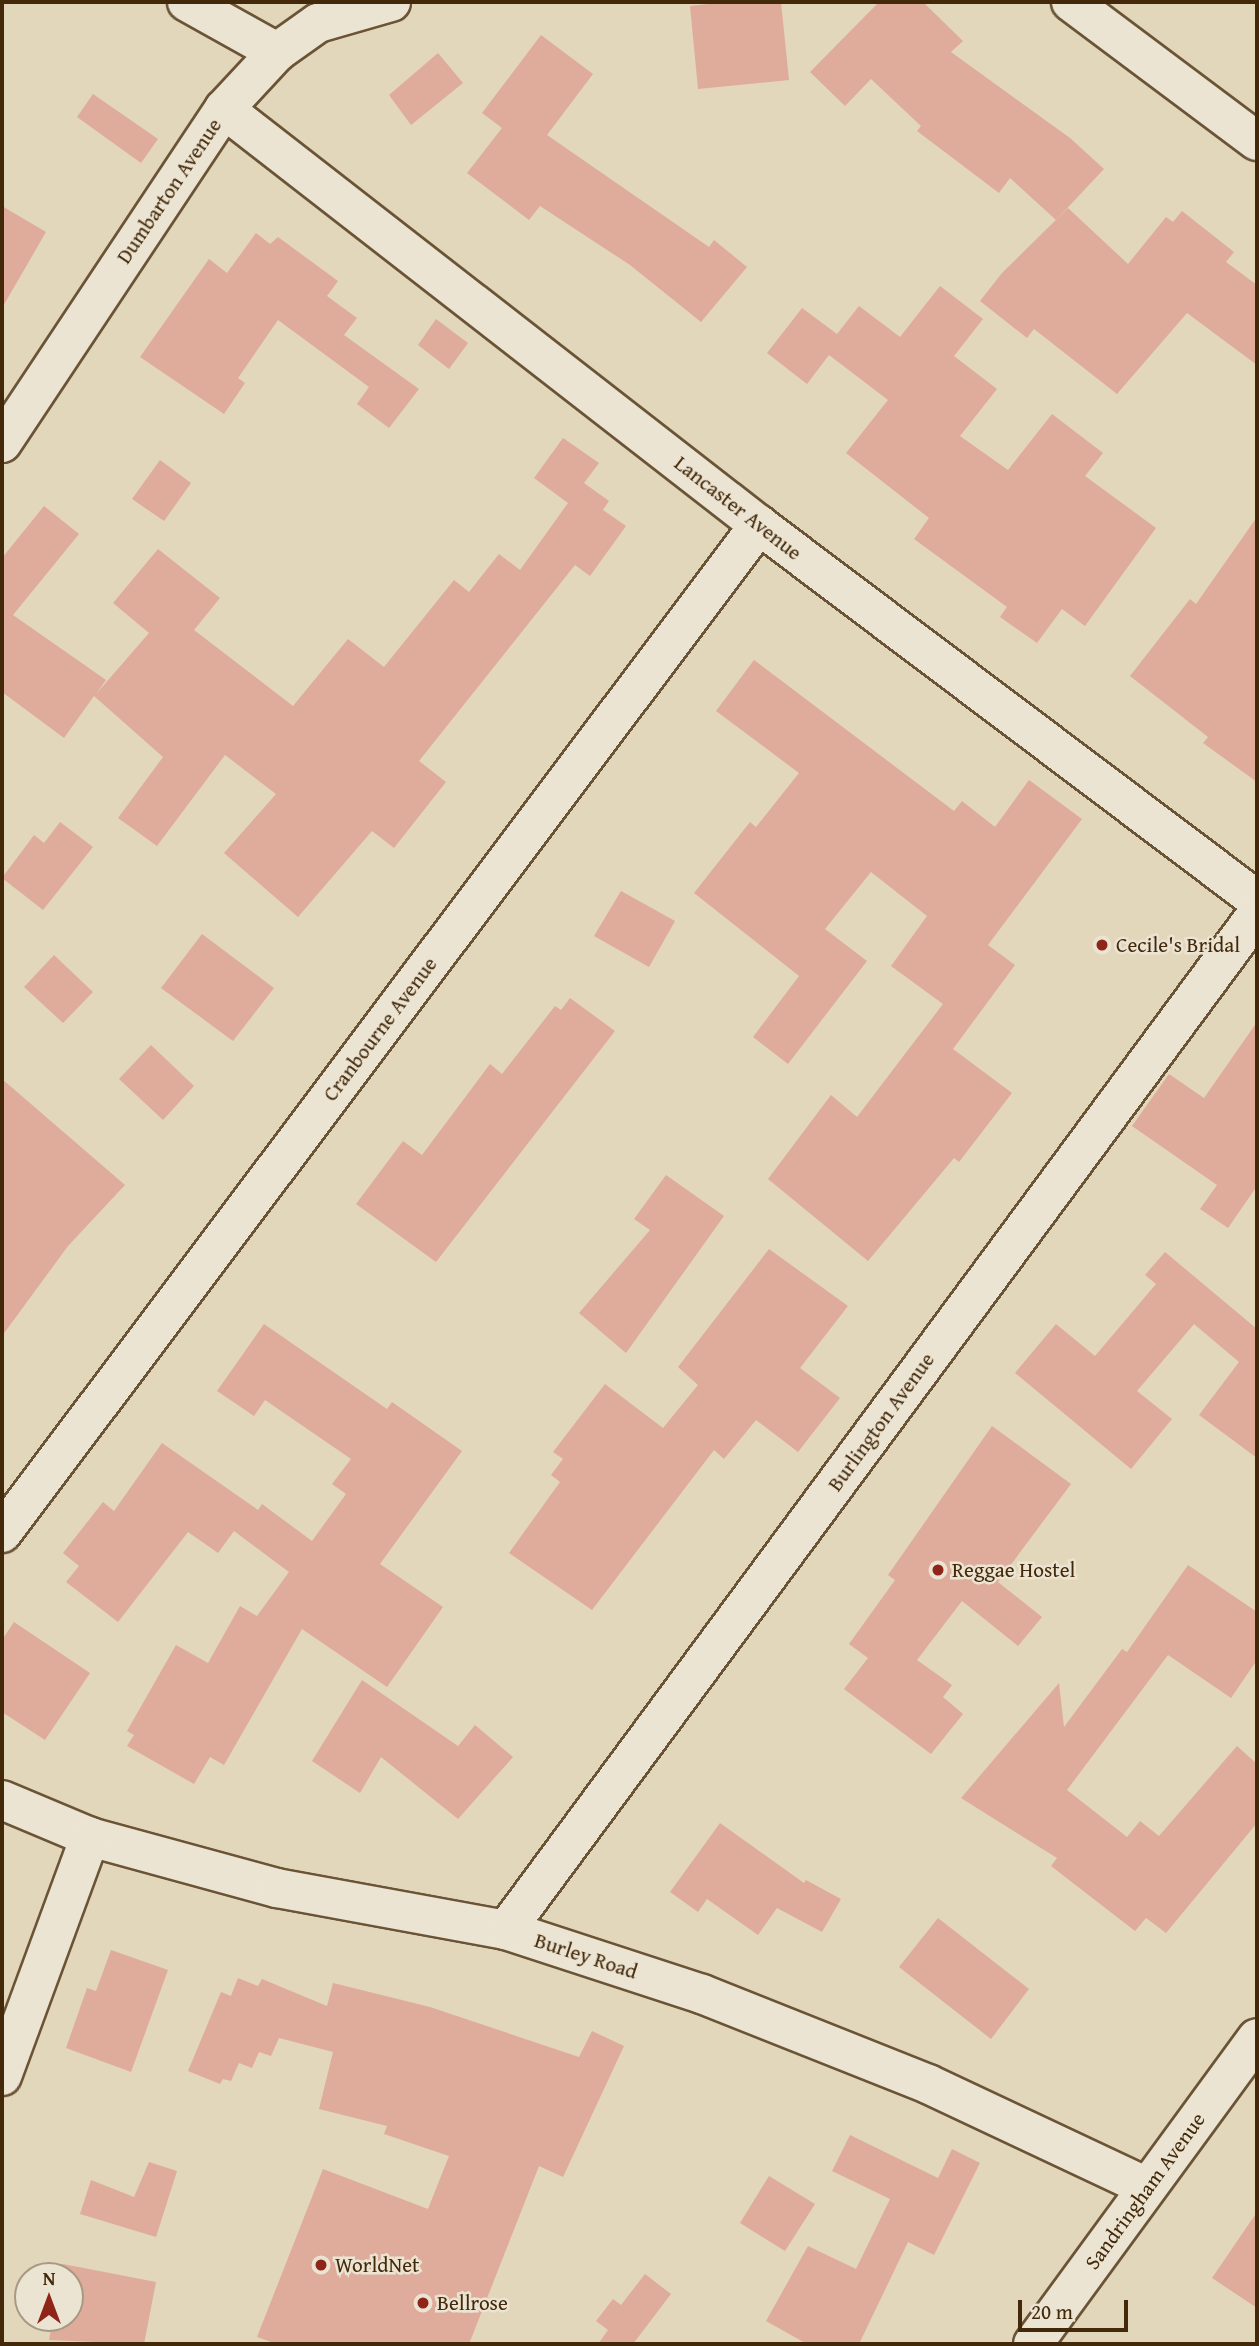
<!DOCTYPE html>
<html>
<head>
<meta charset="utf-8">
<style>
	body { margin:0 }
	#map { position:relative; width:1259px; height:2346px; overflow:hidden; background:#e2d6bb; font-family:"Gentium Book Plus",serif }
	div>[style] { position:absolute }
	.building>* { inset:0; background:#dfac9b }
	.roads { filter:drop-shadow(2px 0 #6b5436) drop-shadow(-2px 0 #6b5436) drop-shadow(0 2px #6b5436) drop-shadow(0 -2px #6b5436) }
	.minor>* { height:38px; margin:-19px; padding:0 19px; transform-origin:19px; border-radius:19px; background:#ece4d3 }
	.dots>* { width:19px; height:19px; translate:-50% -50%; box-sizing:border-box; border:4px solid #ece4d3; border-radius:50% }
	span { translate:-50% -50%; white-space:nowrap; text-align:center; line-height:1.15; -webkit-text-stroke:5px #ece4d3; paint-order:stroke }
	.street-label { font-size:21px; color:#43290a }
	.poi-label { font-size:21px; color:#43290a }
	.left { translate:0 -50%; text-align:left }
	.frame { position:absolute; inset:0; border:4px solid #43290a; pointer-events:none }
	.north { position:absolute; left:14px; top:2262px; width:70px; height:70px; box-sizing:border-box; background:#ece4d3; border:2px solid #a89983; border-radius:50%; rotate:0deg; font-size:19px; font-weight:700; line-height:28px; text-align:center; color:#43290a }
	.north::after { content:''; display:block; margin:auto; width:24px; height:32px; background:#8f2418; clip-path:polygon(50% 0,100% 100%,50% 72%,0 100%) }
	.scale { position:absolute; left:1018px; top:2300px; width:110px; height:32px; box-sizing:border-box; border:4px solid #43290a; border-top:0; padding-left:9px; font-size:21px; line-height:24px; white-space:nowrap; color:#43290a; -webkit-text-stroke:5px #ece4d3; paint-order:stroke }
</style>
</head>
<body>
<div id="map">
	<div class="building">
		<i style="clip-path:polygon(727px 2px,781px 2px,789px 80px,698px 89px,690px 6px)"></i>
		<i style="clip-path:polygon(879px 2px,923px 2px,963px 41px,951px 52px,1070px 138px,1104px 169px,1056px 220px,1010px 178px,999px 193px,917px 131px,921px 126px,871px 79px,845px 106px,810px 72px)"></i>
		<i style="clip-path:polygon(541px 35px,593px 74px,547px 135px,709px 247px,714px 240px,747px 267px,701px 322px,630px 265px,540px 206px,529px 220px,467px 173px,502px 128px,482px 113px)"></i>
		<i style="clip-path:polygon(438px 53px,463px 83px,411px 125px,389px 95px)"></i>
		<i style="clip-path:polygon(93px 94px,158px 139px,141px 163px,77px 117px)"></i>
		<i style="clip-path:polygon(2px 206px,46px 232px,2px 308px)"></i>
		<i style="clip-path:polygon(1068px 208px,1128px 264px,1166px 217px,1173px 222px,1182px 211px,1234px 252px,1226px 262px,1257px 285px,1257px 365px,1187px 313px,1117px 394px,1034px 329px,1027px 338px,980px 301px,1002px 273px)"></i>
		<i style="clip-path:polygon(256px 233px,270px 244px,278px 237px,338px 281px,327px 296px,357px 318px,344px 335px,419px 389px,389px 428px,357px 404px,369px 387px,278px 320px,238px 378px,245px 383px,224px 414px,140px 357px,209px 259px,227px 273px)"></i>
		<i style="clip-path:polygon(940px 286px,983px 319px,954px 356px,997px 389px,960px 436px,1008px 470px,1052px 414px,1103px 453px,1085px 476px,1156px 528px,1085px 626px,1062px 609px,1037px 643px,1000px 617px,1007px 607px,914px 539px,929px 518px,846px 453px,888px 400px,829px 355px,807px 384px,767px 353px,802px 308px,837px 334px,859px 306px,900px 337px)"></i>
		<i style="clip-path:polygon(436px 319px,468px 343px,449px 369px,418px 345px)"></i>
		<i style="clip-path:polygon(563px 438px,599px 463px,584px 483px,609px 501px,603px 510px,626px 526px,590px 576px,575px 565px,419px 761px,446px 782px,394px 848px,372px 831px,298px 917px,224px 853px,276px 794px,225px 755px,157px 846px,118px 818px,163px 757px,94px 696px,64px 738px,2px 692px,2px 558px,44px 506px,79px 534px,13px 615px,106px 680px,96px 694px,149px 633px,113px 603px,158px 549px,220px 598px,194px 630px,293px 706px,348px 639px,384px 667px,454px 580px,469px 592px,499px 554px,520px 570px,568px 503px,534px 478px)"></i>
		<i style="clip-path:polygon(160px 460px,191px 483px,164px 521px,132px 499px)"></i>
		<i style="clip-path:polygon(1257px 517px,1257px 782px,1203px 743px,1208px 737px,1130px 676px,1190px 599px,1196px 604px)"></i>
		<i style="clip-path:polygon(754px 660px,954px 811px,962px 801px,995px 827px,1029px 780px,1082px 819px,988px 945px,1015px 965px,953px 1049px,1012px 1093px,959px 1162px,954px 1158px,868px 1261px,768px 1179px,831px 1095px,857px 1117px,943px 1004px,891px 966px,927px 916px,871px 872px,825px 929px,867px 961px,788px 1064px,753px 1037px,799px 976px,694px 893px,750px 822px,756px 827px,799px 773px,716px 711px)"></i>
		<i style="clip-path:polygon(60px 822px,93px 847px,43px 910px,2px 878px,34px 835px,44px 843px)"></i>
		<i style="clip-path:polygon(621px 891px,675px 921px,649px 967px,594px 936px)"></i>
		<i style="clip-path:polygon(202px 934px,274px 988px,233px 1041px,161px 988px)"></i>
		<i style="clip-path:polygon(54px 955px,93px 992px,63px 1023px,24px 987px)"></i>
		<i style="clip-path:polygon(570px 998px,615px 1031px,436px 1262px,356px 1204px,403px 1141px,422px 1155px,490px 1064px,502px 1074px,555px 1006px,561px 1010px)"></i>
		<i style="clip-path:polygon(1257px 1022px,1257px 1186px,1228px 1228px,1200px 1209px,1217px 1185px,1132px 1126px,1169px 1074px,1204px 1098px)"></i>
		<i style="clip-path:polygon(151px 1045px,194px 1086px,163px 1120px,119px 1079px)"></i>
		<i style="clip-path:polygon(2px 1079px,125px 1185px,68px 1246px,2px 1336px)"></i>
		<i style="clip-path:polygon(666px 1175px,724px 1216px,626px 1353px,579px 1313px,650px 1230px,634px 1219px)"></i>
		<i style="clip-path:polygon(769px 1249px,848px 1306px,800px 1368px,840px 1398px,798px 1452px,756px 1420px,724px 1459px,714px 1450px,592px 1610px,509px 1553px,560px 1482px,551px 1475px,563px 1459px,553px 1452px,605px 1384px,663px 1428px,698px 1385px,678px 1367px)"></i>
		<i style="clip-path:polygon(1165px 1252px,1257px 1329px,1257px 1458px,1199px 1415px,1239px 1362px,1194px 1324px,1137px 1391px,1172px 1419px,1131px 1469px,1015px 1373px,1056px 1324px,1095px 1356px,1156px 1284px,1145px 1275px)"></i>
		<i style="clip-path:polygon(264px 1324px,387px 1409px,392px 1402px,462px 1451px,380px 1564px,443px 1607px,387px 1687px,302px 1629px,224px 1765px,210px 1757px,194px 1784px,127px 1746px,134px 1735px,127px 1731px,176px 1645px,208px 1663px,240px 1606px,257px 1616px,289px 1572px,234px 1531px,218px 1553px,188px 1532px,118px 1622px,66px 1582px,79px 1566px,63px 1553px,103px 1502px,114px 1511px,162px 1443px,258px 1510px,262px 1504px,312px 1541px,346px 1494px,332px 1484px,351px 1459px,265px 1400px,254px 1416px,217px 1391px)"></i>
		<i style="clip-path:polygon(992px 1426px,1071px 1484px,998px 1582px,1042px 1617px,1018px 1646px,962px 1601px,917px 1660px,952px 1685px,943px 1697px,963px 1714px,931px 1754px,844px 1689px,868px 1658px,849px 1644px,895px 1580px,888px 1575px)"></i>
		<i style="clip-path:polygon(1188px 1565px,1257px 1612px,1257px 1660px,1231px 1698px,1168px 1655px,1067px 1790px,1127px 1837px,1140px 1821px,1159px 1836px,1237px 1746px,1257px 1764px,1257px 1823px,1166px 1933px,1146px 1918px,1135px 1931px,1051px 1866px,1057px 1858px,961px 1798px,1059px 1683px,1064px 1727px,1122px 1649px,1127px 1652px)"></i>
		<i style="clip-path:polygon(14px 1622px,90px 1673px,45px 1740px,2px 1712px,2px 1640px)"></i>
		<i style="clip-path:polygon(362px 1680px,458px 1746px,475px 1725px,513px 1757px,458px 1819px,381px 1757px,360px 1793px,312px 1761px)"></i>
		<i style="clip-path:polygon(720px 1823px,804px 1883px,806px 1880px,841px 1899px,822px 1932px,777px 1908px,758px 1935px,707px 1899px,698px 1912px,670px 1892px)"></i>
		<i style="clip-path:polygon(938px 1918px,1029px 1989px,991px 2039px,899px 1967px)"></i>
		<i style="clip-path:polygon(111px 1950px,168px 1970px,131px 2072px,66px 2048px,87px 1988px,96px 1991px)"></i>
		<i style="clip-path:polygon(238px 1978px,258px 1986px,262px 1979px,327px 2006px,333px 1983px,430px 2007px,579px 2057px,592px 2031px,624px 2046px,563px 2177px,539px 2166px,469px 2344px,277px 2344px,257px 2337px,323px 2169px,428px 2209px,449px 2156px,384px 2134px,387px 2126px,319px 2109px,333px 2052px,279px 2038px,271px 2056px,259px 2052px,252px 2068px,239px 2063px,231px 2081px,223px 2079px,220px 2084px,188px 2071px,221px 1992px,231px 1996px)"></i>
		<i style="clip-path:polygon(850px 2135px,938px 2178px,952px 2149px,980px 2163px,934px 2255px,908px 2242px,859px 2344px,807px 2344px,766px 2321px,808px 2246px,856px 2269px,890px 2199px,832px 2171px)"></i>
		<i style="clip-path:polygon(149px 2162px,177px 2171px,156px 2237px,80px 2214px,91px 2180px,134px 2197px)"></i>
		<i style="clip-path:polygon(769px 2176px,815px 2204px,785px 2251px,740px 2223px)"></i>
		<i style="clip-path:polygon(1257px 2212px,1257px 2308px,1212px 2278px)"></i>
		<i style="clip-path:polygon(63px 2264px,156px 2282px,144px 2344px,49px 2340px,53px 2318px,70px 2318px,70px 2276px,60px 2276px)"></i>
		<i style="clip-path:polygon(645px 2274px,671px 2294px,633px 2344px,598px 2344px,608px 2330px,596px 2321px,613px 2299px,621px 2305px)"></i>
	</div>
	<div class="roads">
		<div class="minor">
			<i style="left:187px;top:2px;width:103px;rotate:29.1deg"></i>
			<i style="left:1071px;top:2px;width:232px;rotate:36.8deg"></i>
			<i style="left:224px;top:109px;width:678px;rotate:37.87deg"></i>
			<i style="left:759px;top:525px;width:623px;rotate:36.98deg"></i>
			<i style="left:2px;top:443px;width:401px;rotate:-56.4deg"></i>
			<i style="left:224px;top:109px;width:78px;rotate:-47.1deg"></i>
			<i style="left:277px;top:52px;width:50px;rotate:-35.3deg"></i>
			<i style="left:318px;top:23px;width:76px;rotate:-16deg"></i>
			<i style="left:2px;top:1533px;width:1261px;rotate:-53.09deg"></i>
			<i style="left:2px;top:1800px;width:95px;rotate:22.8deg"></i>
			<i style="left:90px;top:1837px;width:194px;rotate:15.3deg"></i>
			<i style="left:277px;top:1888px;width:233px;rotate:10.4deg"></i>
			<i style="left:506px;top:1930px;width:206px;rotate:18.1deg"></i>
			<i style="left:702px;top:1994px;width:243px;rotate:21.7deg"></i>
			<i style="left:928px;top:2084px;width:242px;rotate:25.2deg"></i>
			<i style="left:506px;top:1930px;width:1263px;rotate:-53.53deg"></i>
			<i style="left:2px;top:2076px;width:255px;rotate:-69.8deg"></i>
			<i style="left:1033px;top:2344px;width:379px;rotate:-53.8deg"></i>
		</div>
	</div>
	<div class="dots">
		<i style="left:1102px;top:945px;background:#8f2418"></i>
		<i style="left:938px;top:1570px;background:#8f2418"></i>
		<i style="left:321px;top:2265px;background:#8f2418"></i>
		<i style="left:423px;top:2303px;background:#8f2418"></i>
	</div>
	<div class="street-label">
		<span style="left:169px;top:191px;rotate:-56deg">Dumbarton Avenue</span>
		<span style="left:738px;top:508px;rotate:38deg">Lancaster Avenue</span>
		<span style="left:380px;top:1029px;rotate:-53deg">Cranbourne Avenue</span>
		<span style="left:881px;top:1422px;rotate:-54deg">Burlington Avenue</span>
		<span style="left:586px;top:1956px;rotate:18deg">Burley Road</span>
		<span style="left:1145px;top:2191px;rotate:-54deg">Sandringham Avenue</span>
	</div>
	<div class="poi-label">
		<span class="left" style="left:1116px;top:945px">Cecile's Bridal</span>
		<span class="left" style="left:952px;top:1570px">Reggae Hostel</span>
		<span class="left" style="left:335px;top:2265px">WorldNet</span>
		<span class="left" style="left:437px;top:2303px">Bellrose</span>
	</div>
	<div class="frame"></div>
	<div class="north">N</div>
	<div class="scale">20 m</div>
</div>
</body>
</html>
